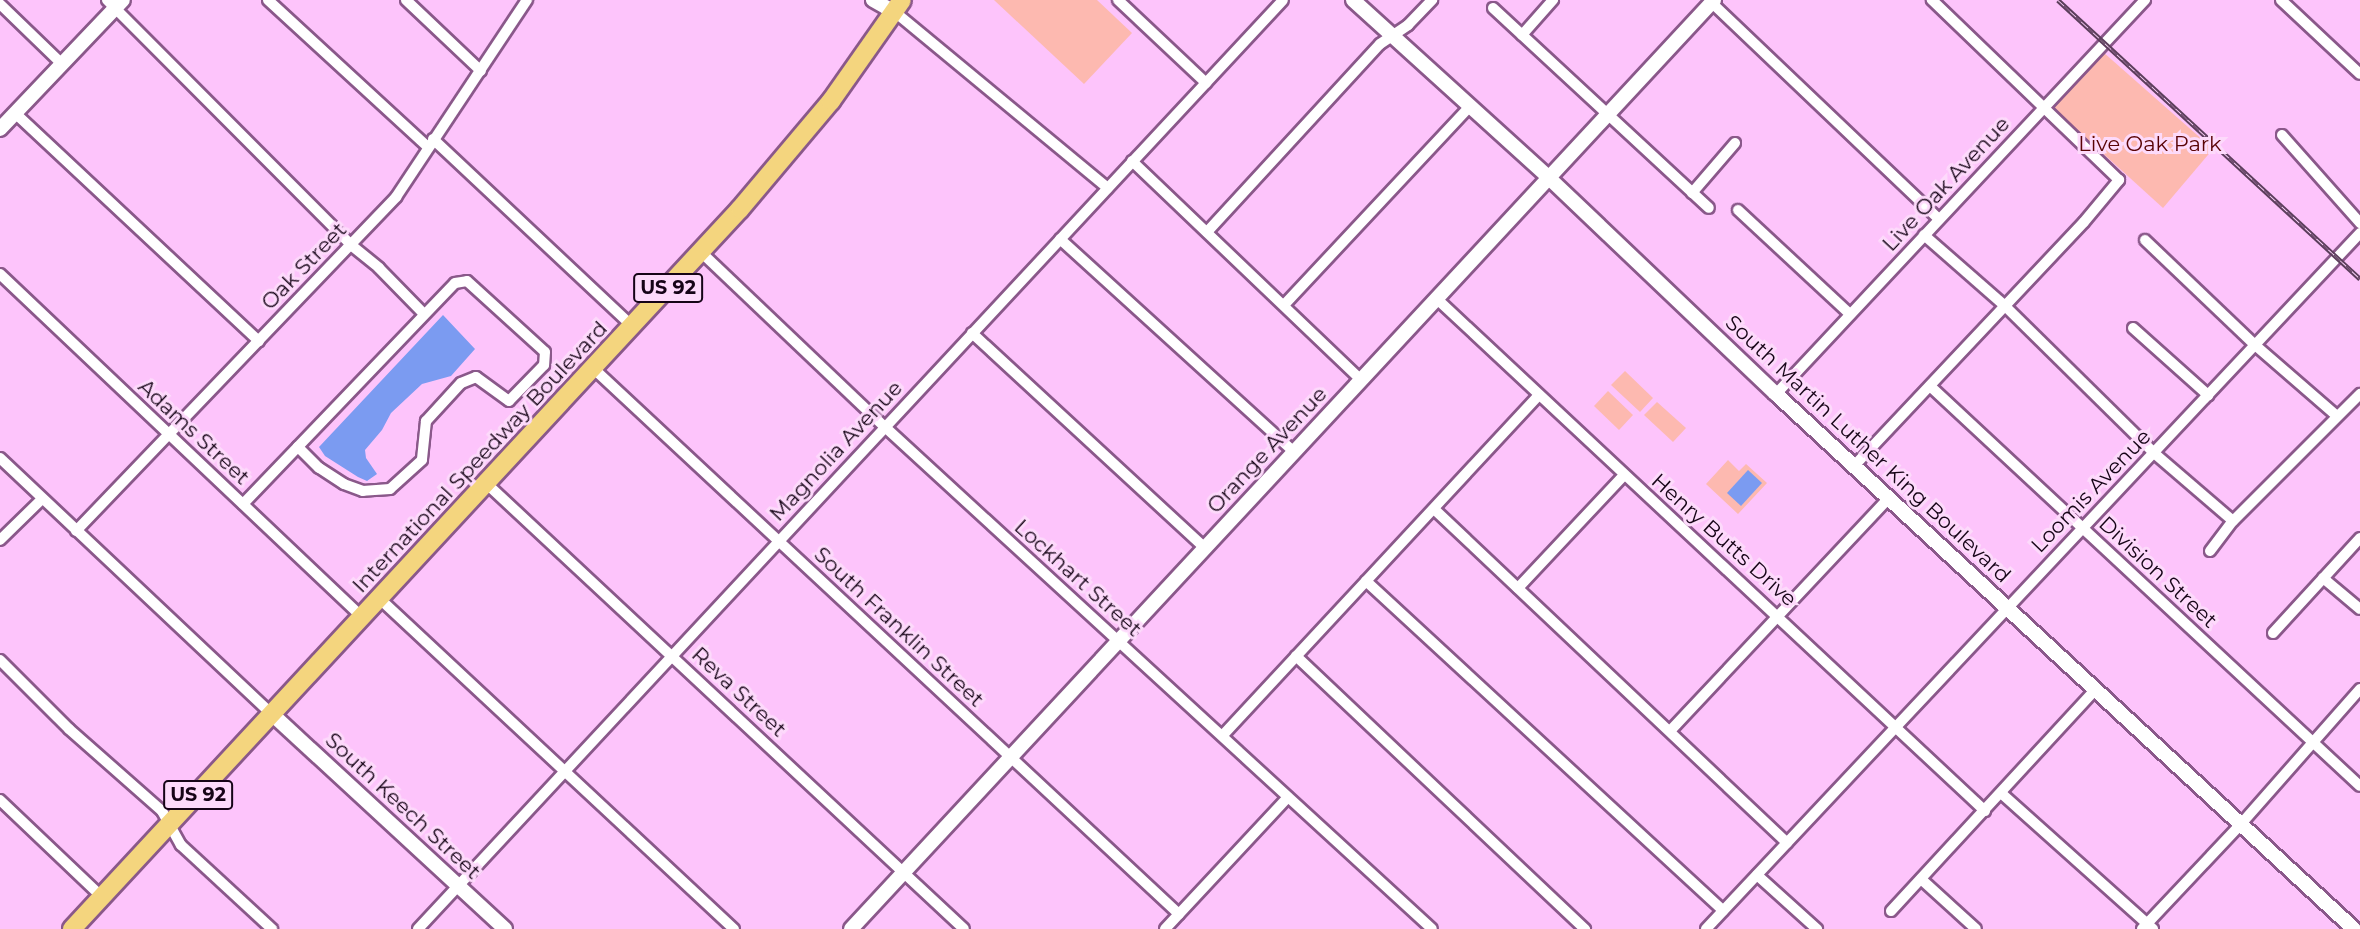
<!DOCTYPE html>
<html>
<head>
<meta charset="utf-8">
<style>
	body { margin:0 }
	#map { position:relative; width:2360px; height:929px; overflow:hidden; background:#fdc4fb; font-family:Montserrat,sans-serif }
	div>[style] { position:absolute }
	.green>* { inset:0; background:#fdb9b0 }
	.water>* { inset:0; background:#7b9bf1 }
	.roads { filter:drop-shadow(2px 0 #8a588a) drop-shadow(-2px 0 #8a588a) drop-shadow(0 2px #8a588a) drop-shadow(0 -2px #8a588a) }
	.minor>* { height:10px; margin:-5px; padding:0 5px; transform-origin:5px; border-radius:5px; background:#fff }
	.tertiary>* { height:14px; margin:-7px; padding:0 7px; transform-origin:7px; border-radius:7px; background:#fff }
	.primary>* { height:18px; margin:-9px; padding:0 9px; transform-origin:9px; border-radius:9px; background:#f4d57e }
	.rail>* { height:5px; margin-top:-2.5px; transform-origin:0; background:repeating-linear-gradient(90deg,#fddafb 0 8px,#5c3e5c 0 16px); box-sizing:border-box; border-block:2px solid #5c3e5c }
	span { translate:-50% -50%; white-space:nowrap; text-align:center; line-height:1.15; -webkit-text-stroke:6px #fddafb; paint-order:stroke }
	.shield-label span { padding:2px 5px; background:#fddafb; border:2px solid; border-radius:5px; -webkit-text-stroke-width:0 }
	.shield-label { font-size:19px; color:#160417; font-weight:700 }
	.park-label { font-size:21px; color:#590305 }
	.street-label { font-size:21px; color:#160417 }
</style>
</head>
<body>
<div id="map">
	<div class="green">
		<i style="clip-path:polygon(994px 0,1097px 0,1132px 33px,1084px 84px)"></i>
		<i style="clip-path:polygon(2103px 52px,2213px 149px,2163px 208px,2053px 108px,2055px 102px)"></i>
		<i style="clip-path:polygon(1625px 371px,1653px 398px,1640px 412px,1611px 385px)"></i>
		<i style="clip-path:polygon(1608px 391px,1633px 415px,1619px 430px,1594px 406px)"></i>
		<i style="clip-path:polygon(1657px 402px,1686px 428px,1673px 442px,1644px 415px)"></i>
		<i style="clip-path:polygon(1728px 460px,1739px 471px,1746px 464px,1767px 483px,1738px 514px,1706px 484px)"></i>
	</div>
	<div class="water">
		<i style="clip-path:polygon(443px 315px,475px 349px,451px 376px,422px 384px,391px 413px,382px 430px,365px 450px,366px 458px,377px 474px,367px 481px,358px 477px,325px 456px,319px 447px)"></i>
		<i style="clip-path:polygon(1748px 470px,1762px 483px,1741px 506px,1727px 493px)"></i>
	</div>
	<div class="roads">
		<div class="minor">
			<i style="left:107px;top:0;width:346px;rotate:45.1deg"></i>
			<i style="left:351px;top:245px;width:36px;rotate:39deg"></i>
			<i style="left:379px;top:268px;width:64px;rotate:45.6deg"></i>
			<i style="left:268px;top:0;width:217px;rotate:42.6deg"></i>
			<i style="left:406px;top:0;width:103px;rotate:43.4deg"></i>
			<i style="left:1118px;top:0;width:121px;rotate:43.3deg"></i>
			<i style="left:2281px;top:0;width:108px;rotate:43.1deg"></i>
			<i style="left:1712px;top:3px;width:313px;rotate:43.6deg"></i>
			<i style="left:0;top:4px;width:85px;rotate:44deg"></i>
			<i style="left:1493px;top:8px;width:294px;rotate:42.8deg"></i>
			<i style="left:895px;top:12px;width:276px;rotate:39.6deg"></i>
			<i style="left:1522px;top:35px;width:47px;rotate:-48.5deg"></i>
			<i style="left:15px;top:113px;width:334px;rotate:43.1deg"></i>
			<i style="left:2282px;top:135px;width:118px;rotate:48.4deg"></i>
			<i style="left:433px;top:139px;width:273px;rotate:43.2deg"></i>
			<i style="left:1132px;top:161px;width:317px;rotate:43.7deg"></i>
			<i style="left:1692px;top:193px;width:66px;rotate:-49.3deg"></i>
			<i style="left:1738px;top:210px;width:153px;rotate:42.9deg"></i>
			<i style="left:1207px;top:232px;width:255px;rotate:-47.4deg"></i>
			<i style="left:1380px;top:44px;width:34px;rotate:-34deg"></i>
			<i style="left:1408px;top:25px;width:35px;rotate:-46deg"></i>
			<i style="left:1924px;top:235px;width:106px;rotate:41.2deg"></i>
			<i style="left:2004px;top:305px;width:211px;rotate:44.6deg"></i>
			<i style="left:2154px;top:453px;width:104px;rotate:40.7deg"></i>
			<i style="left:1060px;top:239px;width:316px;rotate:42.3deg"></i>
			<i style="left:2145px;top:240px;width:152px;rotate:43.7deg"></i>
			<i style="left:2255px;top:345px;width:108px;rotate:40.9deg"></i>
			<i style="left:701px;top:252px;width:254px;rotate:43.6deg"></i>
			<i style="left:885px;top:427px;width:742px;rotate:42.54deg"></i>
			<i style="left:0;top:274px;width:500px;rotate:43.46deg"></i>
			<i style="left:1437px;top:299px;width:750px;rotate:43.05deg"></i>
			<i style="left:1284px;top:305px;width:271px;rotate:-46.9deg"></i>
			<i style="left:2133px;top:328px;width:101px;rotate:41.8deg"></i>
			<i style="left:972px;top:333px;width:317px;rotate:42.7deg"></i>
			<i style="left:593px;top:368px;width:801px;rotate:42.98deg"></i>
			<i style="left:1930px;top:386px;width:587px;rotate:42.93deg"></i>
			<i style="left:1776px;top:394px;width:540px;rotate:-46.88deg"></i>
			<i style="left:0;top:458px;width:374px;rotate:43.3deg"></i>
			<i style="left:1854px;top:466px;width:335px;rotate:-46.7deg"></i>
			<i style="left:2084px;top:222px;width:55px;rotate:-50.2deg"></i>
			<i style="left:2119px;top:180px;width:260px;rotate:-136.1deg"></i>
			<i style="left:487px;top:484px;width:652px;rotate:43.01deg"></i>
			<i style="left:243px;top:504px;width:306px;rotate:-46.2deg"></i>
			<i style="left:455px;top:283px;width:12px;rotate:-9deg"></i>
			<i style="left:467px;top:281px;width:105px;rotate:42.3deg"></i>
			<i style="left:545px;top:352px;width:13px;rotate:94deg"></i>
			<i style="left:544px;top:365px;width:50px;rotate:134.2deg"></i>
			<i style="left:509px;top:401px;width:41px;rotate:-144deg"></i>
			<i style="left:476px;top:377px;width:16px;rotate:158deg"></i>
			<i style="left:461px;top:383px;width:52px;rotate:132.6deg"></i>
			<i style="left:426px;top:421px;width:39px;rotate:96deg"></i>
			<i style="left:422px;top:460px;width:43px;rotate:137.8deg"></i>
			<i style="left:390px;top:489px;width:27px;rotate:176deg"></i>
			<i style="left:363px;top:491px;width:20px;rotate:-160deg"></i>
			<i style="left:344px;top:484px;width:30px;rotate:-147deg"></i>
			<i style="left:319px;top:468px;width:30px;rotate:-135deg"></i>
			<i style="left:1434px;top:509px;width:486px;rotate:43.4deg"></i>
			<i style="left:76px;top:531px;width:463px;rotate:-46.2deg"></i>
			<i style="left:396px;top:197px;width:237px;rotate:-56.4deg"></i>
			<i style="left:0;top:540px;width:59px;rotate:-44.3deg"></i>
			<i style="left:2210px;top:551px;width:38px;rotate:-53deg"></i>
			<i style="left:2233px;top:521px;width:180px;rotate:-45deg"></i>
			<i style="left:2323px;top:578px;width:48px;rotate:40deg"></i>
			<i style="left:1366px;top:581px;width:486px;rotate:42.7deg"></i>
			<i style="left:1518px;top:588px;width:155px;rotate:-46.8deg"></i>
			<i style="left:380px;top:599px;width:484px;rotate:43deg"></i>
			<i style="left:2273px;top:633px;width:129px;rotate:-47.5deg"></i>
			<i style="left:1296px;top:656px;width:398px;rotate:43.4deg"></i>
			<i style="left:0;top:660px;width:98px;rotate:45deg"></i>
			<i style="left:69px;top:729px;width:124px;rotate:41.4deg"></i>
			<i style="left:162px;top:811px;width:39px;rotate:61deg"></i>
			<i style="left:181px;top:845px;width:124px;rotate:42.7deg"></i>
			<i style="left:1670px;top:731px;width:320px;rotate:-46.8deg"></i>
			<i style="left:1223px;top:735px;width:464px;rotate:-47.1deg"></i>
			<i style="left:2001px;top:793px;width:204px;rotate:41.8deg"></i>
			<i style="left:0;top:800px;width:141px;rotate:43.6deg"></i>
			<i style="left:1757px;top:875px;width:81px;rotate:42deg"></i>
			<i style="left:1921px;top:879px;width:74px;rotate:42.3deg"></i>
			<i style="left:1891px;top:911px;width:302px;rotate:-47.3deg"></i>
			<i style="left:418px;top:929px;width:1269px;rotate:-47.04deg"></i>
			<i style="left:1165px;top:929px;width:180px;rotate:-47deg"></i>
			<i style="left:1706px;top:929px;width:955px;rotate:-46.78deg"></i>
			<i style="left:2142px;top:929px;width:144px;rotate:-46.7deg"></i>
			<i style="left:2241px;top:824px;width:180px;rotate:-48.6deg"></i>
		</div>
		<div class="tertiary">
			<i style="left:873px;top:0;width:25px;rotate:29deg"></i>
			<i style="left:1353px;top:0;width:263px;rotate:42.2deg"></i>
			<i style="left:1548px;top:177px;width:315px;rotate:43.6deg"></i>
			<i style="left:1776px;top:394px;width:788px;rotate:42.79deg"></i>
			<i style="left:0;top:129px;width:178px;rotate:-46.4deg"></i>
			<i style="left:272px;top:714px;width:317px;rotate:42.7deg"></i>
			<i style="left:851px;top:929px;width:1268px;rotate:-47.11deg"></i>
		</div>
		<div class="primary">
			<i style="left:72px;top:929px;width:982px;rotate:-47.15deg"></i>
			<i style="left:740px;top:209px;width:141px;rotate:-49.9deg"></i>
			<i style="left:831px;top:101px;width:123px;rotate:-54.9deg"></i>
		</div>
	</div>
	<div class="rail">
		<i style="left:2058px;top:0;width:411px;rotate:42.7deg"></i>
	</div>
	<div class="shield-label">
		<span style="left:668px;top:288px">US 92</span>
		<span style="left:198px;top:795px">US 92</span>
	</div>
	<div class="park-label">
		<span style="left:2150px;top:144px">Live Oak Park</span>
	</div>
	<div class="street-label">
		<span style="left:1946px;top:184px;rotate:-47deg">Live Oak Avenue</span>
		<span style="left:304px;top:266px;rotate:-46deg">Oak Street</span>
		<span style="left:194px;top:432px;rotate:43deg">Adams Street</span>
		<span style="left:1868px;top:449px;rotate:43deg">South Martin Luther King Boulevard</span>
		<span style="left:1267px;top:450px;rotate:-47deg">Orange Avenue</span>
		<span style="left:836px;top:451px;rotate:-47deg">Magnolia Avenue</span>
		<span style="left:480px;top:457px;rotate:-47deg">International Speedway Boulevard</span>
		<span style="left:2091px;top:491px;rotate:-46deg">Loomis Avenue</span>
		<span style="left:1724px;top:540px;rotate:42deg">Henry Butts Drive</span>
		<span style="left:2158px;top:572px;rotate:43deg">Division Street</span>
		<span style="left:1078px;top:578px;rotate:42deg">Lockhart Street</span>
		<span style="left:899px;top:627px;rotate:43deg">South Franklin Street</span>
		<span style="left:739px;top:692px;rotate:43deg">Reva Street</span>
		<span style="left:403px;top:806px;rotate:43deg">South Keech Street</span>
	</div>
</div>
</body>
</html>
